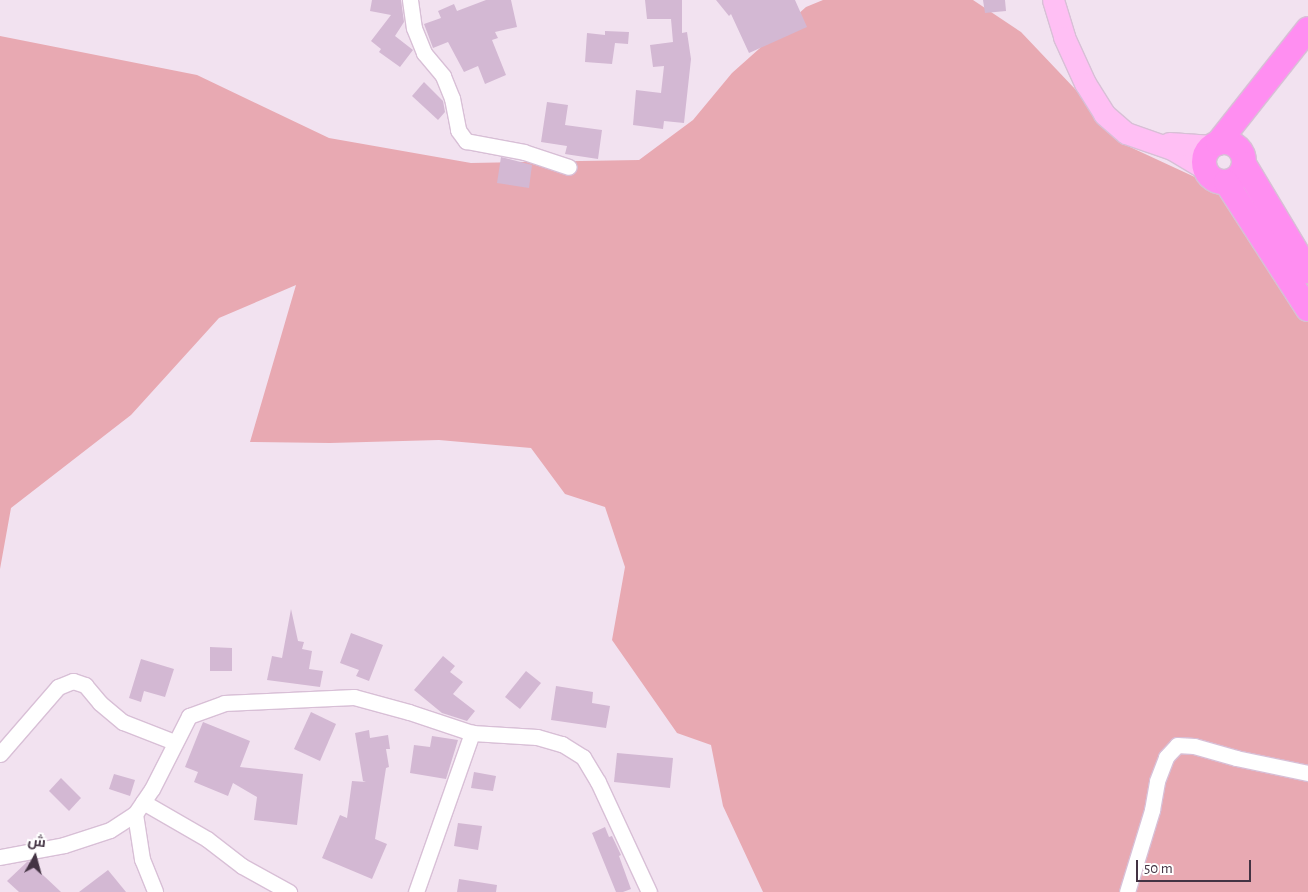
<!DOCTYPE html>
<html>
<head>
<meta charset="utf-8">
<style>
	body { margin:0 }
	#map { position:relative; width:1308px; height:892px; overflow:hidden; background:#f2e2f0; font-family:"Alegreya Sans",Cairo,sans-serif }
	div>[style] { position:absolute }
	.green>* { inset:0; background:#e8a9b2 }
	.building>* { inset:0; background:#d3b8d3 }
	.roads { filter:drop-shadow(1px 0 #d8bfd6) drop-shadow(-1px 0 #d8bfd6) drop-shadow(0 1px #d8bfd6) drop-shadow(0 -1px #d8bfd6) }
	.minor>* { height:15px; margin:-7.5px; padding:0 7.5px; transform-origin:7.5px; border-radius:7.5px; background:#fff }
	.secondary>* { height:21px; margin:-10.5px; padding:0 10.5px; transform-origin:10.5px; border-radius:10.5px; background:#ffbff4 }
	.primary>* { height:24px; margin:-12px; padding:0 12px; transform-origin:12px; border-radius:12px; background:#ff8ef1 }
	.primary>.ring { margin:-12px; padding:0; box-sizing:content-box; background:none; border:24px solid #ff8ef1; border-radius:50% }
	span { translate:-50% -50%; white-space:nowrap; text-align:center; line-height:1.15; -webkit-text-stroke:4px #fff; paint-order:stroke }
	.north { position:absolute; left:10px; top:832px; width:50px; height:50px; -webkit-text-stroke:4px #fff; paint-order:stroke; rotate:7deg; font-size:14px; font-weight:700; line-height:20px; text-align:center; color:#433343 }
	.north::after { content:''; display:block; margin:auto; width:18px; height:22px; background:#433343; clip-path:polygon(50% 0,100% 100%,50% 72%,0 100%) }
	.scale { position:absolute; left:1136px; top:860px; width:115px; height:22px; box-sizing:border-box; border:2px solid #433343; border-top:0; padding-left:6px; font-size:15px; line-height:18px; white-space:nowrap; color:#433343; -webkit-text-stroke:4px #fff; paint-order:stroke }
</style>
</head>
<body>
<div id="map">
	<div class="green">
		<i style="clip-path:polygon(823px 0,973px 0,1021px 32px,1130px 147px,1253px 204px,1308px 296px,1308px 892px,763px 892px,723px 806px,711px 745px,677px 733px,612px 640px,625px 567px,605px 507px,565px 494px,531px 448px,439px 440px,330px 443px,250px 442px,296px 285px,219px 318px,131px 415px,11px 508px,0 569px,0 36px,197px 75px,329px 138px,471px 163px,639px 160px,693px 120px,732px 73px,806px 7px)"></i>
	</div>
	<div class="building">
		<i style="clip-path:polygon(372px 0,401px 0,404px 22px,395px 36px,413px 50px,400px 67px,379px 52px,381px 49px,371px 41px,391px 15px,370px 11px)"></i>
		<i style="clip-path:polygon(486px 0,511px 0,517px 27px,495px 32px,498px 38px,492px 40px,506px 75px,485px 84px,478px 66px,464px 72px,448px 42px,433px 48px,424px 24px,441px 18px,438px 11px,454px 4px,457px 11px)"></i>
		<i style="clip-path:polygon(645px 0,682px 0,682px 33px,687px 32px,691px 59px,684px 123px,664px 121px,663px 129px,633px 125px,636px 90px,661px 93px,664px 66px,653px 67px,650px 45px,673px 42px,671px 19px,647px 19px)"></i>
		<i style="clip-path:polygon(716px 0,795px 0,807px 27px,749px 53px,731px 14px,729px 16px)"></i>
		<i style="clip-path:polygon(983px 0,1005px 0,1006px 11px,985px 13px)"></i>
		<i style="clip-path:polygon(605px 31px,629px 32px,628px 44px,615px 43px,612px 64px,585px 62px,587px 33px,605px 35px)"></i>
		<i style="clip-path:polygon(424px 82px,443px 101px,445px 112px,438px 120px,412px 96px)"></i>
		<i style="clip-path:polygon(547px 102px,568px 105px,565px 125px,602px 130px,598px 159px,565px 154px,567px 146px,541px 142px)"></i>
		<i style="clip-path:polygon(501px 157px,532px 165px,529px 188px,497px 183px)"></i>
		<i style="clip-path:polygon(291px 609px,298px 641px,304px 642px,302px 649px,312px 651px,309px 669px,323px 671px,320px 687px,267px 680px,272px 656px,282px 658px)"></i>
		<i style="clip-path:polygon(351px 633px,383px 645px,369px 681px,356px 676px,359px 670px,340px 663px)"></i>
		<i style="clip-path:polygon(210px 647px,232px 648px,232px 671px,210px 671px)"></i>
		<i style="clip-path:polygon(443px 656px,455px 666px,450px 672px,463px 682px,453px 694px,475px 711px,467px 721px,442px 713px,414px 690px)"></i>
		<i style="clip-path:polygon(141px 659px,174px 669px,165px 697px,144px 691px,141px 702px,129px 698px)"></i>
		<i style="clip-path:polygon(526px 671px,541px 683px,520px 709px,505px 697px)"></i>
		<i style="clip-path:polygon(556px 686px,593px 692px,592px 703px,610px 706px,606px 728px,551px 720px)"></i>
		<i style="clip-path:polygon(311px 712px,336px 724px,320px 761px,294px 749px)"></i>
		<i style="clip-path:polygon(203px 722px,250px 741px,240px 767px,303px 774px,297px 825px,254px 820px,257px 797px,233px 783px,228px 796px,194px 782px,198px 772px,185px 767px)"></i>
		<i style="clip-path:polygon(369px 730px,370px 738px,388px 735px,390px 749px,386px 749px,389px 767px,386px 768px,375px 839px,387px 844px,372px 879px,322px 858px,340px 815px,347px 818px,352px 781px,366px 782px,363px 781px,355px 733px)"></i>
		<i style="clip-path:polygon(432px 736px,458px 740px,446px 779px,410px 773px,414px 745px,430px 747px)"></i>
		<i style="clip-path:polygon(617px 753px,673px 758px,670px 788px,614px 782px)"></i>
		<i style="clip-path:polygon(474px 772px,496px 776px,493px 791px,471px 788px)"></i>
		<i style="clip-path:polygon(114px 774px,135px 780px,130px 796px,109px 789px)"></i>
		<i style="clip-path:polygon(61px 778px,81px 798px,69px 811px,49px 791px)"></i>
		<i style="clip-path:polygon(458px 823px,482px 826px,478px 850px,454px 846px)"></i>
		<i style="clip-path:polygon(605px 827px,609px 837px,612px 836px,621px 855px,619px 856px,631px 889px,623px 892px,616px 892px,592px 833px)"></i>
		<i style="clip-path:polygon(28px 861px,61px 892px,19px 892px,7px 881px)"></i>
		<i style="clip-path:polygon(108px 870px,126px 892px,79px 892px)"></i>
		<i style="clip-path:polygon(459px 879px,497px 885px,496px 892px,457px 892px)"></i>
	</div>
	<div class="roads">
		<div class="minor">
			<i style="left:410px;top:0;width:28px;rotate:82deg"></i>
			<i style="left:414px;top:28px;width:27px;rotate:68deg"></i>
			<i style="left:424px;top:53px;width:30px;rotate:50deg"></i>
			<i style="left:443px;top:76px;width:24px;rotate:68deg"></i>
			<i style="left:452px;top:98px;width:33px;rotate:79deg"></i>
			<i style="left:458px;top:130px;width:14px;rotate:54deg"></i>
			<i style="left:466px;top:141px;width:59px;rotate:10.7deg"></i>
			<i style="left:524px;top:152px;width:47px;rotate:18.4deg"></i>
			<i style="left:0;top:754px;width:89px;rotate:-49.1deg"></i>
			<i style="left:58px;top:687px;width:16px;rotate:-22deg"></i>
			<i style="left:73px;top:681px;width:13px;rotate:18deg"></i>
			<i style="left:85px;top:685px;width:23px;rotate:50deg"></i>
			<i style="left:100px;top:703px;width:30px;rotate:40deg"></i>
			<i style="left:123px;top:722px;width:55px;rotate:21.4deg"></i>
			<i style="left:143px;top:802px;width:74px;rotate:30deg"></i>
			<i style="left:207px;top:839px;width:44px;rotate:37.6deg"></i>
			<i style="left:242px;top:866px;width:54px;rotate:29deg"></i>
			<i style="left:135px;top:814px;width:46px;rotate:81.2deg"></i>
			<i style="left:142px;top:859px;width:35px;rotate:68deg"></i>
			<i style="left:0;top:857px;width:65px;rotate:-10.6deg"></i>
			<i style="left:64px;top:845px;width:48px;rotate:-18.1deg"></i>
			<i style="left:110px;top:830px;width:30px;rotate:-33deg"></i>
			<i style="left:135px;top:814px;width:30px;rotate:-56deg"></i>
			<i style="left:152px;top:789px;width:82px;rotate:-63.1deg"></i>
			<i style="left:189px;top:716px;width:37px;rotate:-20deg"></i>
			<i style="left:224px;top:703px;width:130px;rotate:-2.6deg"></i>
			<i style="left:354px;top:697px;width:57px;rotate:15.3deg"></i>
			<i style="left:409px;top:712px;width:66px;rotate:18.4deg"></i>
			<i style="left:472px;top:733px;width:65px;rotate:3.5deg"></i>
			<i style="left:537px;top:737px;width:26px;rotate:16deg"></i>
			<i style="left:562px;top:744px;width:25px;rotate:32deg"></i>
			<i style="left:583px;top:757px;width:29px;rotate:59deg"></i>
			<i style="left:598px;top:782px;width:121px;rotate:65.1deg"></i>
			<i style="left:416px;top:892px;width:169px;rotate:-70.6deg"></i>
			<i style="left:1127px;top:892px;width:86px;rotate:-73deg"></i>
			<i style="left:1152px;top:810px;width:29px;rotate:-80deg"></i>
			<i style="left:1157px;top:781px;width:26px;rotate:-69deg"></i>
			<i style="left:1166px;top:757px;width:16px;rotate:-47deg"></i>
			<i style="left:1177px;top:745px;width:17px;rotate:3deg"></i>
			<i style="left:1194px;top:746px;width:44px;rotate:15.9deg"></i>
			<i style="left:1236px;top:758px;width:74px;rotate:11.8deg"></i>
		</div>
		<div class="secondary">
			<i style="left:1053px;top:0;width:39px;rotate:73deg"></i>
			<i style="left:1064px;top:37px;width:51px;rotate:65.5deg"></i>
			<i style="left:1085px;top:83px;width:36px;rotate:58deg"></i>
			<i style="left:1104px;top:114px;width:29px;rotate:41deg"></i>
			<i style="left:1126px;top:133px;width:49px;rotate:19.2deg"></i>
			<i style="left:1172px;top:149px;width:39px;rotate:31deg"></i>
			<i style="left:1169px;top:143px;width:43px;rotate:4deg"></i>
		</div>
		<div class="primary">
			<i class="ring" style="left:1204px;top:142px;width:16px;height:16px"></i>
			<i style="left:1218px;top:143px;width:145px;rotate:-51.7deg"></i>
			<i style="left:1244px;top:164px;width:125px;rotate:59.1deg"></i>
			<i style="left:1226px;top:182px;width:151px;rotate:57.2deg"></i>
		</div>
	</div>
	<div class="north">ش</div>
	<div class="scale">50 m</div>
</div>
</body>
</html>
